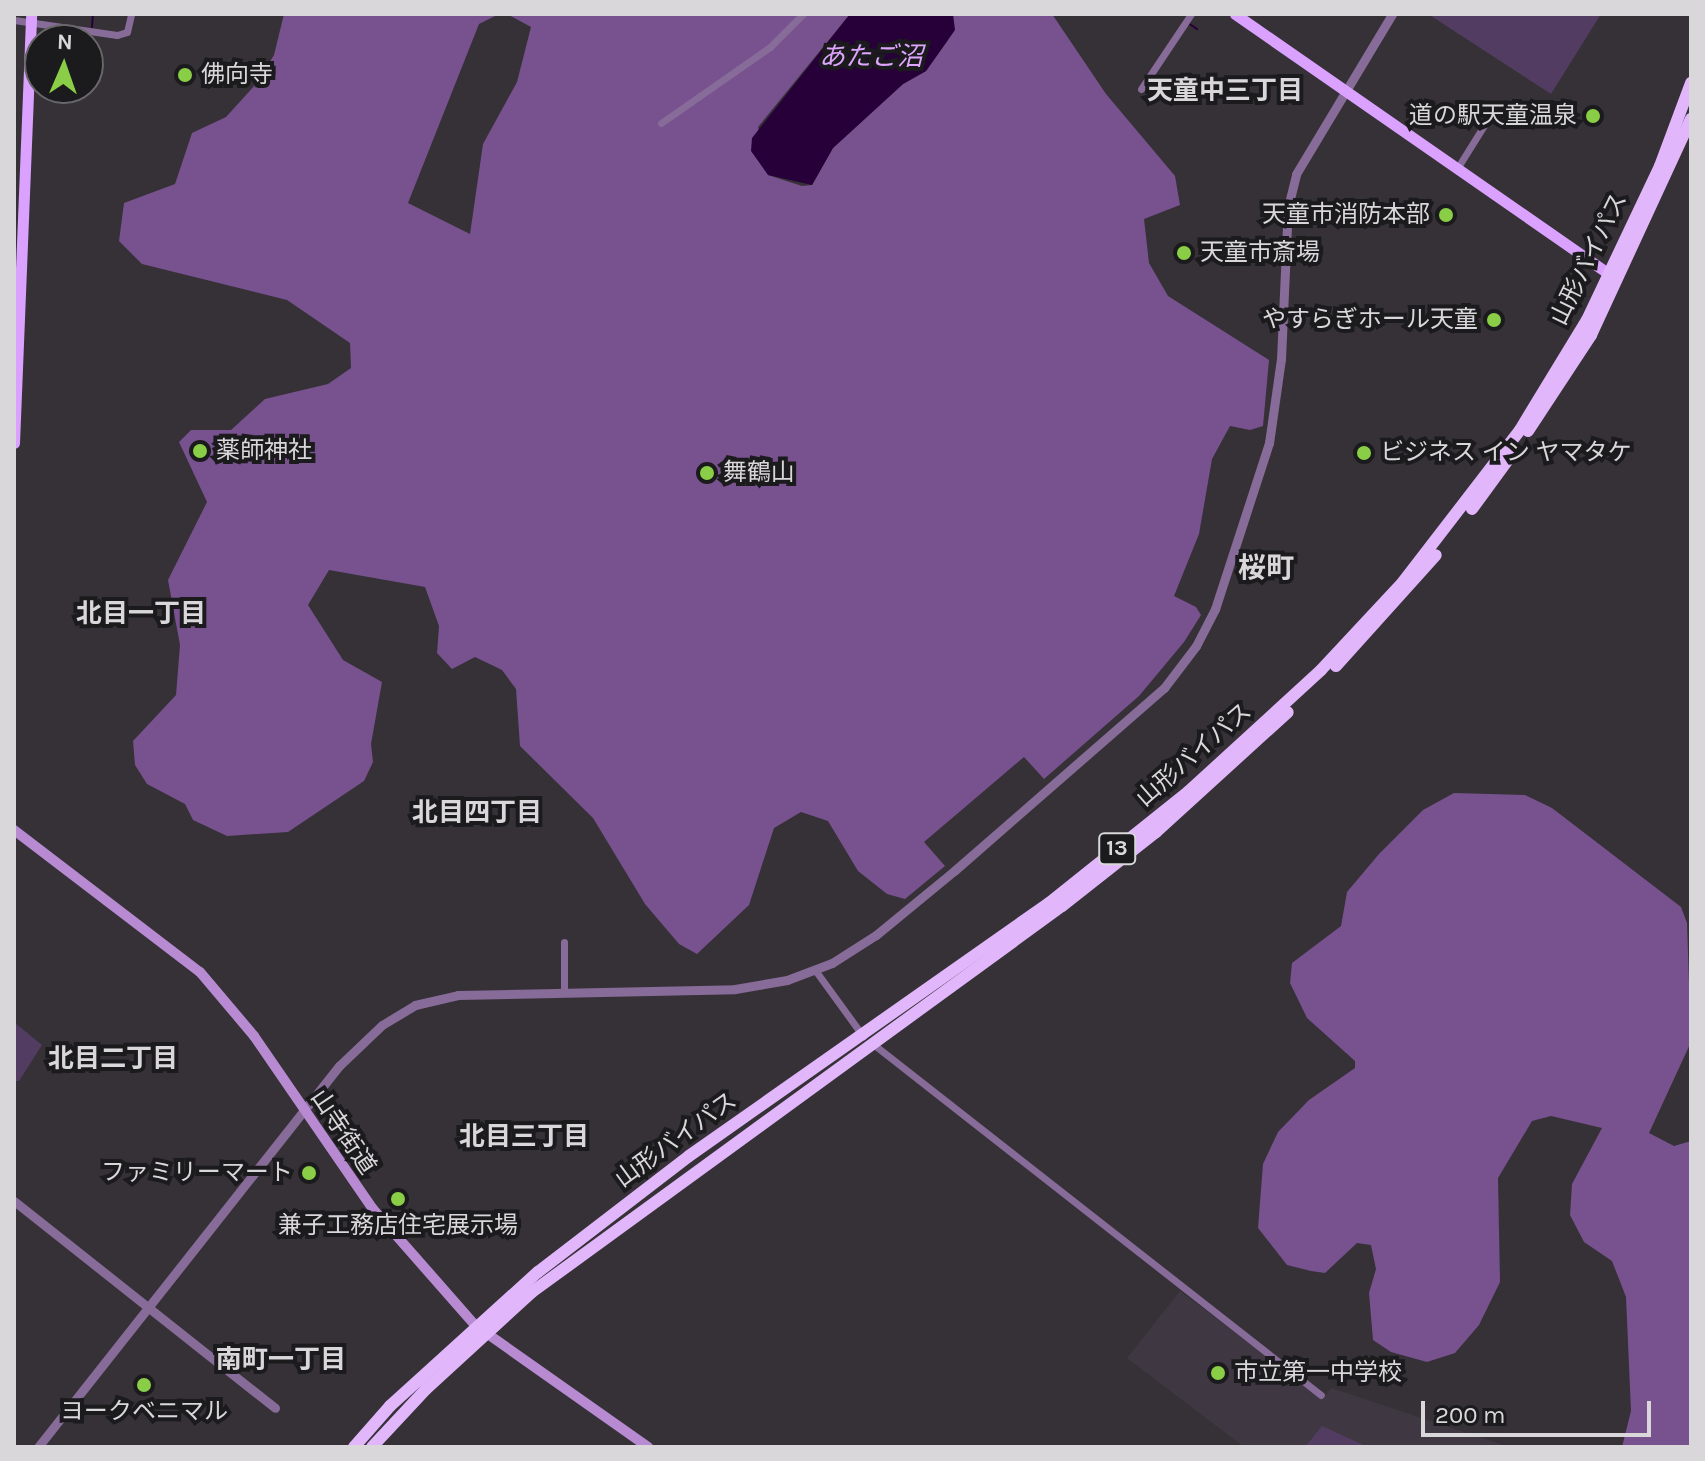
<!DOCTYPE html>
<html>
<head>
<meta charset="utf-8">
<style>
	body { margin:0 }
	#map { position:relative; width:1705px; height:1461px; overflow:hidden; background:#353137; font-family:Karla,"Noto Sans JP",sans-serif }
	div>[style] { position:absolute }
	.built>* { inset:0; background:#3f3843 }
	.green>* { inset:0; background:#533c61 }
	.forest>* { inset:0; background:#78518f }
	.water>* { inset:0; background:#280039 }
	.stream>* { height:2px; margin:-1px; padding:0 1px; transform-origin:1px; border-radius:1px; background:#280039 }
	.minor>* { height:7px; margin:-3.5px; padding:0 3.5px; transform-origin:3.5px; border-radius:3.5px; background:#876b98 }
	.tertiary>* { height:9px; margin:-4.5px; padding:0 4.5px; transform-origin:4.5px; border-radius:4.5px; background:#876b98 }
	.secondary>* { height:10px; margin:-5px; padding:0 5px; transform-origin:5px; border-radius:5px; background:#b78ad1 }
	.primary>* { height:11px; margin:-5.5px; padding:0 5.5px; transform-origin:5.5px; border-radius:5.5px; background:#dba1fe }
	.trunk>* { height:12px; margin:-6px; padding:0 6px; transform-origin:6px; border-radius:6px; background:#e1b6fb }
	.dots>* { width:22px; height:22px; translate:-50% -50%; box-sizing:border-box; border:4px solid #1b1a1c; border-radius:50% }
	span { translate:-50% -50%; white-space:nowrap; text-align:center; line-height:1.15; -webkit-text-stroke:8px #1b1a1c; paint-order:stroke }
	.shield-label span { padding:2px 6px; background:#1b1a1c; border:2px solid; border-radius:6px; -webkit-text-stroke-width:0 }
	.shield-label { font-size:22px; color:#d9d7da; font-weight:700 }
	.poi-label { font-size:24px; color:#d9d7da }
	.left { translate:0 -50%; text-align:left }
	.right { translate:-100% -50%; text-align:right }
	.street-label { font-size:24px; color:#d9d7da }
	.water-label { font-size:26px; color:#dda5fe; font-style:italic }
	.neighbourhood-label { font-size:26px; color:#d9d7da; font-weight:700 }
	.quarter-label { font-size:28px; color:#d9d7da; font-weight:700 }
	.frame { position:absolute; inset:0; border:16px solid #d9d7da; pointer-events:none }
	.north { position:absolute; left:24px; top:24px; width:80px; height:80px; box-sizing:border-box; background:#1b1a1c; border:2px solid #676668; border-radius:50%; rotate:2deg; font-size:22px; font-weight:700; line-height:32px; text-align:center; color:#d9d7da }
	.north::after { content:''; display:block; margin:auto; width:28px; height:36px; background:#8ace47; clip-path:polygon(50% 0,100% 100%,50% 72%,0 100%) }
	.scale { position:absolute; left:1421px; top:1401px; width:230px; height:36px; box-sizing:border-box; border:4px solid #d9d7da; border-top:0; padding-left:10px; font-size:24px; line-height:28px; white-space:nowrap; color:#d9d7da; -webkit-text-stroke:6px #1b1a1c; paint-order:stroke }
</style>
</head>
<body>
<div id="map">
	<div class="built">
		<i style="clip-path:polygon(1180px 1291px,1323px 1399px,1331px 1388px,1509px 1447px,1244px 1447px,1127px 1358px)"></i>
	</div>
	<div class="green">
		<i style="clip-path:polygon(1428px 14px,1601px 14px,1551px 94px)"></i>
		<i style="clip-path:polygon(14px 1022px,42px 1045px,19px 1081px,14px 1081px)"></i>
		<i style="clip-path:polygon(1322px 1426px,1368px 1447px,1305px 1447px)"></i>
	</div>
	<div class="forest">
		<i style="clip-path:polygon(284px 14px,499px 14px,479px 24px,408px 203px,470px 234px,483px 144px,517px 82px,531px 27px,507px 14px,850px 14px,758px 127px,768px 175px,802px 186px,812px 185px,833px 148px,903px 84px,926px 71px,948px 40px,953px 14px,1052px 14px,1106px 94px,1175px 176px,1180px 205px,1144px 219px,1149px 263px,1168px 296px,1269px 360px,1263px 426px,1250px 430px,1230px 426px,1212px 459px,1199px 534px,1174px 596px,1196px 607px,1201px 615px,1184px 642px,1139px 696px,1044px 779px,1024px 757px,924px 842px,945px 866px,905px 899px,887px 894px,858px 871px,828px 821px,801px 812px,774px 828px,749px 905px,697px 954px,679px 944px,645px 904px,593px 818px,520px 746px,516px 689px,502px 670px,475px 657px,452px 669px,437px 653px,439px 626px,425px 587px,329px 570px,308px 605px,343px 660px,382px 682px,371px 744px,373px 762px,364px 781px,288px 832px,227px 836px,193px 820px,185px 804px,147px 784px,135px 765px,133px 741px,176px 695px,180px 645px,168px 580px,207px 502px,179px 442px,191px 430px,231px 430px,265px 399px,328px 384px,351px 368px,350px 343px,287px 300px,142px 264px,119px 241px,124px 203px,175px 184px,192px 133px,226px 117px,257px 83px,274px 55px)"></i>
		<i style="clip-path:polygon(1454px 793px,1525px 795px,1552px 808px,1681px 907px,1687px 923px,1691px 1042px,1649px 1133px,1674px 1146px,1691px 1141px,1691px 1447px,1622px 1447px,1631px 1411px,1626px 1297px,1612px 1261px,1584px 1242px,1570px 1215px,1572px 1184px,1602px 1128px,1551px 1116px,1532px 1121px,1498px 1178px,1500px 1282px,1479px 1325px,1455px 1353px,1427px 1362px,1391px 1352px,1373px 1340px,1369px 1293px,1376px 1269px,1371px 1245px,1357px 1243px,1325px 1273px,1311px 1271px,1287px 1265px,1258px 1228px,1263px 1164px,1278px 1132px,1309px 1100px,1355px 1068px,1355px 1061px,1307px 1018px,1290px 983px,1292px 963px,1341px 926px,1347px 892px,1379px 854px,1423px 810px)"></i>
	</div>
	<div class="water">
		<i style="clip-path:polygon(850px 14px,953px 14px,955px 30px,926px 71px,903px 84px,833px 148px,812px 185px,768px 175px,751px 151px,752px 138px)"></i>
	</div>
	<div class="stream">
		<i style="left:1188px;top:23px;width:11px;rotate:34deg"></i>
		<i style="left:92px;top:27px;width:13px;rotate:-86deg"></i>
	</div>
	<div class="minor">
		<i style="left:14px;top:20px;width:104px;rotate:8.3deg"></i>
		<i style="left:117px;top:35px;width:10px;rotate:-17deg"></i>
		<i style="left:127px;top:32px;width:18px;rotate:-77deg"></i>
		<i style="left:1141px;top:89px;width:90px;rotate:-56.3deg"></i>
		<i style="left:661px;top:123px;width:133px;rotate:-34.9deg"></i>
		<i style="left:770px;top:47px;width:47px;rotate:-45deg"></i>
		<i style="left:1458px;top:167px;width:57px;rotate:-58deg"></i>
		<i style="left:564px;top:942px;width:50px;rotate:90deg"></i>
		<i style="left:815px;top:970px;width:82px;rotate:54deg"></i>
		<i style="left:873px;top:1044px;width:569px;rotate:38.08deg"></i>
	</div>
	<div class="tertiary">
		<i style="left:14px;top:1201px;width:333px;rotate:38.4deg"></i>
		<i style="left:38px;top:1447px;width:486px;rotate:-51.7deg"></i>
		<i style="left:339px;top:1066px;width:59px;rotate:-43.6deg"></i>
		<i style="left:382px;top:1025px;width:39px;rotate:-31deg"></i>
		<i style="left:415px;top:1005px;width:44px;rotate:-13.1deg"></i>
		<i style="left:458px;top:995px;width:277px;rotate:-1.2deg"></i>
		<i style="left:735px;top:989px;width:53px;rotate:-9.8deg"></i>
		<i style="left:787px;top:980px;width:48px;rotate:-20.7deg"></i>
		<i style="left:832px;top:963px;width:52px;rotate:-32.5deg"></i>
		<i style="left:876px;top:935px;width:101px;rotate:-39.4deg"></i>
		<i style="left:954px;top:871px;width:279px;rotate:-41.1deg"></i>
		<i style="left:1164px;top:688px;width:53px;rotate:-52.7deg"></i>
		<i style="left:1196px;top:646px;width:42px;rotate:-62.8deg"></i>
		<i style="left:1215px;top:609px;width:175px;rotate:-72deg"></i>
		<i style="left:1269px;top:443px;width:85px;rotate:-81.9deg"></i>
		<i style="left:1281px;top:359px;width:152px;rotate:-87.4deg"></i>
		<i style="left:1288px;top:207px;width:34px;rotate:-76deg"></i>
		<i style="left:1296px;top:174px;width:187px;rotate:-59deg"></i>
	</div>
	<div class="secondary">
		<i style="left:14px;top:830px;width:234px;rotate:37.4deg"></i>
		<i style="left:200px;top:972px;width:84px;rotate:49.8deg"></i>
		<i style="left:254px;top:1036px;width:210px;rotate:55.5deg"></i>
		<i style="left:373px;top:1209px;width:154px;rotate:48.7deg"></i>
		<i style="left:475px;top:1325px;width:212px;rotate:35.2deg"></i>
	</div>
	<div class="primary">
		<i style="left:1235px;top:14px;width:455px;rotate:34.8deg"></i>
		<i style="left:14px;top:443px;width:429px;rotate:-87.7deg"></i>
	</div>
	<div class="trunk">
		<i style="left:1528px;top:431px;width:115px;rotate:-56.7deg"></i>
		<i style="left:1591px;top:335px;width:238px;rotate:-65.2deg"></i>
		<i style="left:1472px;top:509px;width:69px;rotate:-53.8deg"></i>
		<i style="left:1336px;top:666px;width:149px;rotate:-48deg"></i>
		<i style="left:354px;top:1447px;width:55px;rotate:-48.7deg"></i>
		<i style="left:390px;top:1406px;width:200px;rotate:-42.2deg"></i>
		<i style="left:538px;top:1272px;width:190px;rotate:-37.5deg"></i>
		<i style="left:689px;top:1156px;width:439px;rotate:-35.1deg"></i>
		<i style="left:1048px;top:904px;width:179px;rotate:-38.7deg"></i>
		<i style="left:1188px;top:792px;width:180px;rotate:-42.5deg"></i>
		<i style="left:1321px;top:670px;width:120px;rotate:-47deg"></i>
		<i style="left:1403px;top:582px;width:192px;rotate:-52.4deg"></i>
		<i style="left:1520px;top:430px;width:129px;rotate:-58.7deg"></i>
		<i style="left:1587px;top:320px;width:170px;rotate:-64.6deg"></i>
		<i style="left:1660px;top:166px;width:89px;rotate:-69.5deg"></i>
		<i style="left:372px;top:1447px;width:79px;rotate:-47deg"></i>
		<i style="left:426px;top:1389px;width:144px;rotate:-42.5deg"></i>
		<i style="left:532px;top:1292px;width:656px;rotate:-36.07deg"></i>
		<i style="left:1062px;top:906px;width:120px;rotate:-38.2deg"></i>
		<i style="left:1156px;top:832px;width:178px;rotate:-42.3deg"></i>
	</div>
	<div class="dots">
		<i style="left:185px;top:75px;background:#8ace47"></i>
		<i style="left:1593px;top:116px;background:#8ace47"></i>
		<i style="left:1446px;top:215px;background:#8ace47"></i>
		<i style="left:1184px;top:253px;background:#8ace47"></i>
		<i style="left:1494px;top:320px;background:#8ace47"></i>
		<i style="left:200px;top:451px;background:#8ace47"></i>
		<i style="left:1364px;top:453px;background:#8ace47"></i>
		<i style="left:707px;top:473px;background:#8ace47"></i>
		<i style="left:309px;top:1173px;background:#8ace47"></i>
		<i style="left:398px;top:1199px;background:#8ace47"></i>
		<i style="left:1218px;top:1373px;background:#8ace47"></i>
		<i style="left:144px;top:1385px;background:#8ace47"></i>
	</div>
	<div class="shield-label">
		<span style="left:1117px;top:849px">13</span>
	</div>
	<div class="poi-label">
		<span class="left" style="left:201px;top:75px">佛向寺</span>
		<span class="right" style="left:1577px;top:116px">道の駅天童温泉</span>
		<span class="right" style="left:1430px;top:215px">天童市消防本部</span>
		<span class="left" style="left:1200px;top:253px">天童市斎場</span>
		<span class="right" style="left:1478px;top:320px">やすらぎホール天童</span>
		<span class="left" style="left:216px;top:451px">薬師神社</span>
		<span class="left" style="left:1380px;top:453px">ビジネス イン ヤマタケ</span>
		<span class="left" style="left:723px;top:473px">舞鶴山</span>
		<span class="right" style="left:293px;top:1173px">ファミリーマート</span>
		<span style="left:398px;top:1226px">兼子工務店住宅展示場</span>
		<span class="left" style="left:1234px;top:1373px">市立第一中学校</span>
		<span style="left:144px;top:1412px">ヨークベニマル</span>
	</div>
	<div class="street-label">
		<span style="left:1589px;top:259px;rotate:-64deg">山形バイパス</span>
		<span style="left:1194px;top:755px;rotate:-41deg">山形バイパス</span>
		<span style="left:343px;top:1132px;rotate:56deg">山寺街道</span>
		<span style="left:676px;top:1140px;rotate:-36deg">山形バイパス</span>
	</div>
	<div class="water-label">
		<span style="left:871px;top:57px">あたご沼</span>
	</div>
	<div class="neighbourhood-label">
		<span style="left:1225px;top:91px">天童中三丁目</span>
		<span style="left:141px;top:614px">北目一丁目</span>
		<span style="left:477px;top:813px">北目四丁目</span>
		<span style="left:113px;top:1059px">北目二丁目</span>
		<span style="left:524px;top:1137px">北目三丁目</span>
		<span style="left:281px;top:1360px">南町一丁目</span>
	</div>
	<div class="quarter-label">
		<span style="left:1266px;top:568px">桜町</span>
	</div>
	<div class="frame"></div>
	<div class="north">N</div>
	<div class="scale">200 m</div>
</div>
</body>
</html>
